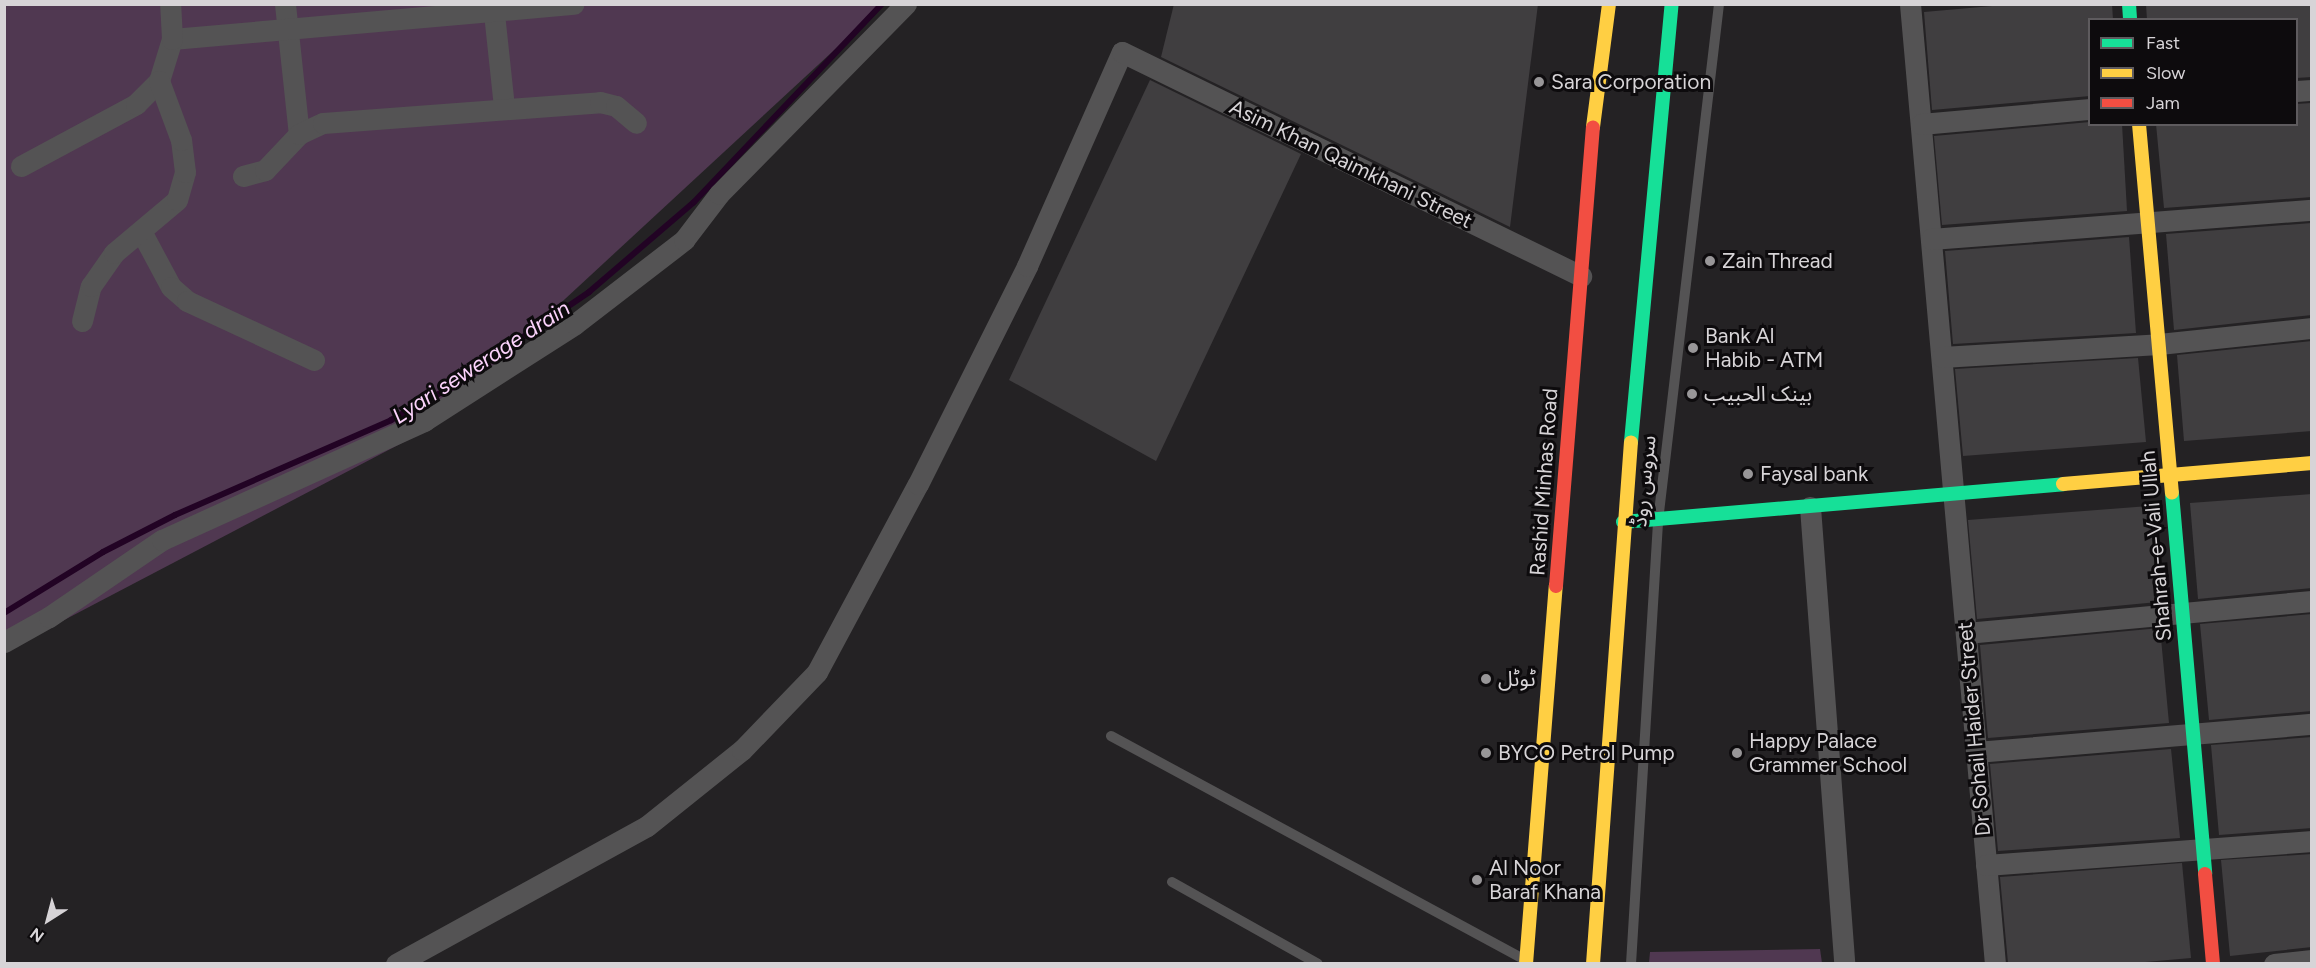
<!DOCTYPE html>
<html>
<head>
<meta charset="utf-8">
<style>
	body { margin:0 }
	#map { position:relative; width:2316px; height:968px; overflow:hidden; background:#242224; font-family:Figtree,"Noto Sans Arabic",sans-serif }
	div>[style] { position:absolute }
	.green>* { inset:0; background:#503851 }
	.stream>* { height:6px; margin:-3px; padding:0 3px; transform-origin:3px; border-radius:3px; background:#220324 }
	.building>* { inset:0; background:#403e40 }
	.lane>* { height:10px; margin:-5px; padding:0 5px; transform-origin:5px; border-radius:5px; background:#545354 }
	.street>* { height:21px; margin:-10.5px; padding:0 10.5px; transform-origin:10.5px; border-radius:10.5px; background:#545354 }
	.fast>* { height:14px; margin:-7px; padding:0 7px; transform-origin:7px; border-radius:7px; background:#16e098 }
	.slow>* { height:14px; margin:-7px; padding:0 7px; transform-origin:7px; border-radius:7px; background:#ffcf43 }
	.jam>* { height:14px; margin:-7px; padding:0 7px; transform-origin:7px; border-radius:7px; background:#f24e42 }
	.dots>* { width:16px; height:16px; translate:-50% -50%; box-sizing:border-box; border:3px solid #0d0b0d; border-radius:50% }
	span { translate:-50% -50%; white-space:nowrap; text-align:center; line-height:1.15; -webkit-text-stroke:6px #0d0b0d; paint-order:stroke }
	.poi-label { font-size:21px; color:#d7d4d7 }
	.left { translate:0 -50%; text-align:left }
	.street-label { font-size:21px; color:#d7d4d7 }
	.water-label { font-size:22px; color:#fcd3fc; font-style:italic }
	.frame { position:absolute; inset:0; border:6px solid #d7d4d7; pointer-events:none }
	.legend { position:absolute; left:2088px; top:18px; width:210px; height:108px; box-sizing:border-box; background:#0d0b0d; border:2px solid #5e5b5e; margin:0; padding:8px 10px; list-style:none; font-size:18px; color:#d7d4d7 }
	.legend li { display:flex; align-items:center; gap:12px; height:30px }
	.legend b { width:30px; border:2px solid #5e5b5e }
	.north { position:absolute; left:18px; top:890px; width:60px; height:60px; -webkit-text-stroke:4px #0d0b0d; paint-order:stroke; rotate:216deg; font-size:16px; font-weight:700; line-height:24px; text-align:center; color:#d7d4d7 }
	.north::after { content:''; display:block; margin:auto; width:21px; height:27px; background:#d7d4d7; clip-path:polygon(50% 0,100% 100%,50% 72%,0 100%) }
</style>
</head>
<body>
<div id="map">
	<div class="green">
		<i style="clip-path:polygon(5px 5px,883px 5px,419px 434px,5px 651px)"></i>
		<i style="clip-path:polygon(1820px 949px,1822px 963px,1649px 963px,1650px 952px)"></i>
	</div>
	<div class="stream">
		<i style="left:4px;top:613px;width:116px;rotate:-31.6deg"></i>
		<i style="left:103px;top:552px;width:81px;rotate:-27.2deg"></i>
		<i style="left:175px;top:515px;width:236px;rotate:-23.7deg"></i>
		<i style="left:391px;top:420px;width:58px;rotate:-28.8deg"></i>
		<i style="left:442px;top:392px;width:178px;rotate:-34.2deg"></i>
		<i style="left:589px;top:292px;width:138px;rotate:-40.6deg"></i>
		<i style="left:694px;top:202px;width:273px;rotate:-46.5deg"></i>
	</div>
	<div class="building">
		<i style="clip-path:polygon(1174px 4px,1538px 4px,1510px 227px,1161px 57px)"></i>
		<i style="clip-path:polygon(2015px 4px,2112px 4px,2113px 20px,2090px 20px,2090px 96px,1932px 110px,1924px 12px)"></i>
		<i style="clip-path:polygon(2146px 4px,2312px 4px,2312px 77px,2296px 78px,2296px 20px,2147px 20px)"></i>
		<i style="clip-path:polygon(1150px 80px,1301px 154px,1156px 461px,1009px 380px)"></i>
		<i style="clip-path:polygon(2312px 103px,2312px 197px,2164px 208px,2156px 124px,2296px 124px,2296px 104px)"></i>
		<i style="clip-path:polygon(2090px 122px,2122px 124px,2127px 211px,1942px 225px,1934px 136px)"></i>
		<i style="clip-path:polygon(2312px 223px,2312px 315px,2174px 330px,2166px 234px)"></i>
		<i style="clip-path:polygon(2129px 237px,2136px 333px,1953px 344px,1945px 251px)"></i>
		<i style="clip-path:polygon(2312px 341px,2312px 431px,2184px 441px,2177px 355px)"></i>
		<i style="clip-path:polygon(2138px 358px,2146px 442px,1963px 456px,1955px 369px)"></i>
		<i style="clip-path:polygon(2312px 494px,2312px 588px,2198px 599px,2190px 503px)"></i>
		<i style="clip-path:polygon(2149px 506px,2158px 602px,1977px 619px,1968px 520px)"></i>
		<i style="clip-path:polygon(2312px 614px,2312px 711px,2209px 720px,2200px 624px)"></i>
		<i style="clip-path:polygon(2160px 628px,2169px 723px,1988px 738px,1980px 645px)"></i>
		<i style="clip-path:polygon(2312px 737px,2312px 828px,2219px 835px,2211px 745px)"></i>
		<i style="clip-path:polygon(2171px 749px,2180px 838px,1998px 851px,1990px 764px)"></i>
		<i style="clip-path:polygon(2312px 854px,2312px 947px,2230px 956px,2221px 860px)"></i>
		<i style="clip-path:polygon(2182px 863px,2191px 958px,2134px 963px,2008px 963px,2000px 877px)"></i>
	</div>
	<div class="lane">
		<i style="left:1111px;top:736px;width:468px;rotate:28.4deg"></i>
		<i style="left:1172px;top:882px;width:167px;rotate:29.3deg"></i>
		<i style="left:1631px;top:964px;width:444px;rotate:-86.5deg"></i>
		<i style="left:1658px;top:521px;width:521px;rotate:-83.27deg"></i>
	</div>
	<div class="street">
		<i style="left:285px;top:4px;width:131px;rotate:83.9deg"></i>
		<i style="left:493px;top:4px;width:104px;rotate:83.9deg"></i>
		<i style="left:1910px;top:4px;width:964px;rotate:84.94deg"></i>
		<i style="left:172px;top:39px;width:403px;rotate:-5deg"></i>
		<i style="left:2296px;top:91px;width:16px;rotate:-4deg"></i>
		<i style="left:1921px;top:124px;width:170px;rotate:-5.1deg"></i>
		<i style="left:21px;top:166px;width:131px;rotate:-28.3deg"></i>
		<i style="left:136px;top:104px;width:33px;rotate:-45deg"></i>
		<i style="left:159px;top:81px;width:44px;rotate:-72.8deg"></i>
		<i style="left:172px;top:39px;width:35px;rotate:-93deg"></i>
		<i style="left:243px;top:176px;width:23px;rotate:-15deg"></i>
		<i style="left:265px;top:170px;width:50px;rotate:-46.6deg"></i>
		<i style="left:299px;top:134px;width:26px;rotate:-25deg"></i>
		<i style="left:323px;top:123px;width:278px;rotate:-4.3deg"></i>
		<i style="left:600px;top:102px;width:16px;rotate:14deg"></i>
		<i style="left:616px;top:106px;width:26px;rotate:40deg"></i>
		<i style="left:142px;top:233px;width:61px;rotate:61.8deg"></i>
		<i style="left:171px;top:287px;width:21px;rotate:41deg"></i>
		<i style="left:187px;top:301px;width:140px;rotate:24.9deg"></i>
		<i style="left:1931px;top:239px;width:382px;rotate:-4.4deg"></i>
		<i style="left:82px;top:321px;width:36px;rotate:-76deg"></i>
		<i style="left:91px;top:286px;width:40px;rotate:-55.1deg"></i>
		<i style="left:114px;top:253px;width:82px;rotate:-40.1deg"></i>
		<i style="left:177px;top:200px;width:29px;rotate:-74deg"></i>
		<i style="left:185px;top:172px;width:32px;rotate:-97deg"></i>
		<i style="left:181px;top:140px;width:63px;rotate:-110.4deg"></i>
		<i style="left:1942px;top:357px;width:217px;rotate:-3.4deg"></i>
		<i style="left:2159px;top:344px;width:154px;rotate:-6deg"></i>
		<i style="left:1810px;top:507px;width:458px;rotate:85.7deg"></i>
		<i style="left:1966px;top:633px;width:347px;rotate:-5.3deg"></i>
		<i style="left:4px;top:642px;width:51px;rotate:-29.1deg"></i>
		<i style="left:49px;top:617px;width:137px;rotate:-34.3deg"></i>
		<i style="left:162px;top:540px;width:288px;rotate:-24.4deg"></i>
		<i style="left:424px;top:421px;width:179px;rotate:-32.7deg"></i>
		<i style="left:575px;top:324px;width:138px;rotate:-37.6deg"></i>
		<i style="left:684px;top:240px;width:58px;rotate:-52.7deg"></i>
		<i style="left:719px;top:194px;width:267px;rotate:-45.5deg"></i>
		<i style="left:1976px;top:752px;width:337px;rotate:-4.8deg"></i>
		<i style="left:1986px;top:865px;width:327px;rotate:-4.2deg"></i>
		<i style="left:396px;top:964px;width:286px;rotate:-28.8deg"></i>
		<i style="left:647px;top:826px;width:122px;rotate:-38.7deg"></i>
		<i style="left:742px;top:750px;width:108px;rotate:-46.1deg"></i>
		<i style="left:817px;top:672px;width:213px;rotate:-61.8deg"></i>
		<i style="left:918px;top:484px;width:244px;rotate:-63.4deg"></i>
		<i style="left:1027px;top:266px;width:234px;rotate:-66.1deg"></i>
		<i style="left:1122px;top:52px;width:511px;rotate:26.01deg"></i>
		<i style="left:2274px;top:964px;width:38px;rotate:-6deg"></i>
	</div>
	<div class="fast">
		<i style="left:2129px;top:4px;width:16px;rotate:86deg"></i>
		<i style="left:1631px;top:442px;width:440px;rotate:-84.7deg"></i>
		<i style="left:2172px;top:493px;width:382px;rotate:85deg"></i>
		<i style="left:1623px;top:522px;width:442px;rotate:-4.9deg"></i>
	</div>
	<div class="slow">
		<i style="left:2139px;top:124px;width:370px;rotate:84.9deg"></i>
		<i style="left:1593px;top:127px;width:124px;rotate:-82.6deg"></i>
		<i style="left:2063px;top:484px;width:250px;rotate:-4.8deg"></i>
		<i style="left:1526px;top:964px;width:379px;rotate:-85.5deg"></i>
		<i style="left:1593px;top:964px;width:523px;rotate:-85.84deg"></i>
	</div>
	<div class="jam">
		<i style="left:1556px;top:586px;width:460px;rotate:-85.4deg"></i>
		<i style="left:2205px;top:874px;width:90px;rotate:84.9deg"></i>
	</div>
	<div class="dots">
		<i style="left:1539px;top:82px;background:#989698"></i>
		<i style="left:1710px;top:261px;background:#989698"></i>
		<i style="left:1693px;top:348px;background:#989698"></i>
		<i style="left:1692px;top:394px;background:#989698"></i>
		<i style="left:1748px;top:474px;background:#989698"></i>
		<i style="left:1486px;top:679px;background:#989698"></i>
		<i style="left:1486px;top:753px;background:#989698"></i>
		<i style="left:1737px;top:753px;background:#989698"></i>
		<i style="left:1477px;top:880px;background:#989698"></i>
	</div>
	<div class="poi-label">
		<span class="left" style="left:1551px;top:82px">Sara Corporation</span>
		<span class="left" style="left:1722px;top:261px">Zain Thread</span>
		<span class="left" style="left:1705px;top:348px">Bank Al<br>Habib - ATM</span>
		<span class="left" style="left:1704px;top:394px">بينک الحبيب</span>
		<span class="left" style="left:1760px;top:474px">Faysal bank</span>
		<span class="left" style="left:1498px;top:679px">ٹوٹل</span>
		<span class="left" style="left:1749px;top:753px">Happy Palace<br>Grammer School</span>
		<span class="left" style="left:1498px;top:753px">BYCO Petrol Pump</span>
		<span class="left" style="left:1489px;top:880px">Al Noor<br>Baraf Khana</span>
	</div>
	<div class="street-label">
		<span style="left:1351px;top:164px;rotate:26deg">Asim Khan Qaimkhani Street</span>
		<span style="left:1644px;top:481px;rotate:-84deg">سروس روڈ</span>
		<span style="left:1544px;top:482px;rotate:-86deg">Rashid Minhas Road</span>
		<span style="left:2156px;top:546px;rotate:-95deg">Shahrah-e-Vali Ullah</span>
		<span style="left:1974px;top:729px;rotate:-95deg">Dr Sohail Haider Street</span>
	</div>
	<div class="water-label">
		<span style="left:481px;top:362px;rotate:-33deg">Lyari sewerage drain</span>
	</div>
	<div class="frame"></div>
	<ul class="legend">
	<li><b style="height:8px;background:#16e098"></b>Fast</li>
	<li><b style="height:8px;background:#ffcf43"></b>Slow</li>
	<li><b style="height:8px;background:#f24e42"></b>Jam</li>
	</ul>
	<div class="north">N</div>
</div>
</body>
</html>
